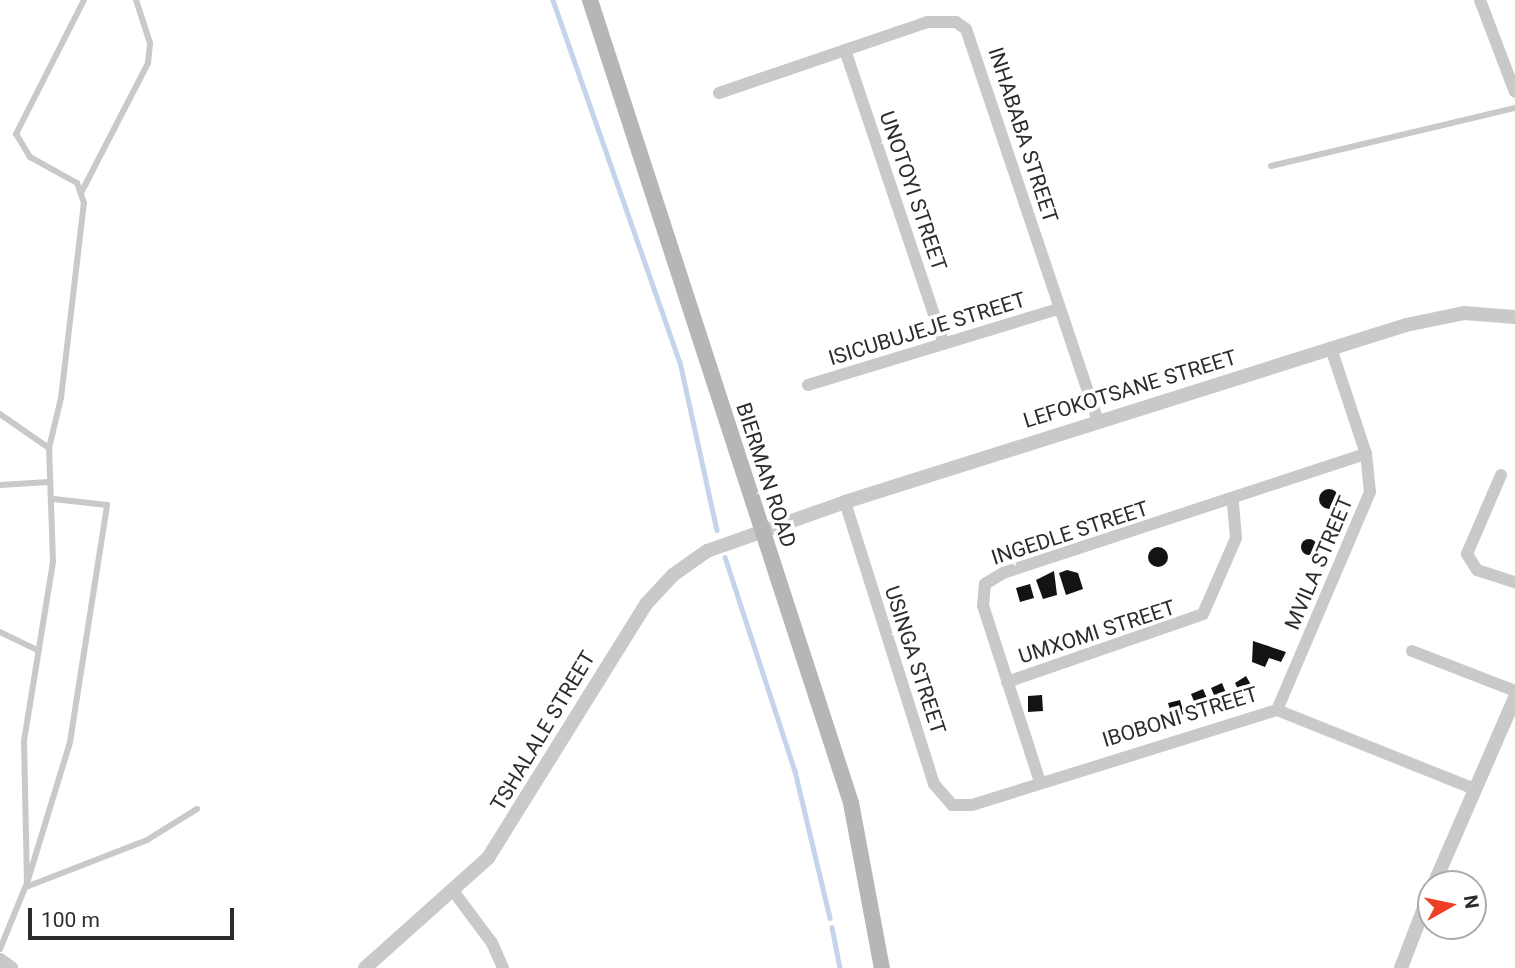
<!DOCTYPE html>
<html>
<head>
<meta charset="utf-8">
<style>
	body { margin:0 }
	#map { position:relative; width:1515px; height:968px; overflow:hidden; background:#fff; font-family:Roboto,sans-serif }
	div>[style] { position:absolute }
	.stream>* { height:4.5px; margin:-2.25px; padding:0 2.25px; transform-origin:2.25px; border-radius:2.25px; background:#c3d4ec }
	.building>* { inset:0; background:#131313 }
	.round { border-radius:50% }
	.service>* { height:6px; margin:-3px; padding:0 3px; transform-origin:3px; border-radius:3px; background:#c9c9c9 }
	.minor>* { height:12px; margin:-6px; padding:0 6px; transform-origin:6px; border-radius:6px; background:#c9c9c9 }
	.tertiary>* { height:14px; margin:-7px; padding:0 7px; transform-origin:7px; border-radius:7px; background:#c9c9c9 }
	.secondary>* { height:16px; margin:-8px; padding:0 8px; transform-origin:8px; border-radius:8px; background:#b6b6b6 }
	span { translate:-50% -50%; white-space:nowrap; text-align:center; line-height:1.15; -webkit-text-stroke:7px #fff; paint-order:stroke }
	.street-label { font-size:21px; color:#2c2c2c }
	.north { position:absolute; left:1417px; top:870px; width:70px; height:70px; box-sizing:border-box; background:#fff; border:2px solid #ababab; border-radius:50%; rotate:81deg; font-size:19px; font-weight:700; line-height:28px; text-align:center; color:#2c2c2c }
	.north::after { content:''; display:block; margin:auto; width:24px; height:32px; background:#ee3e23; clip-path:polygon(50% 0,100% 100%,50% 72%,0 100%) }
	.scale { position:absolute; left:28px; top:908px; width:206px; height:32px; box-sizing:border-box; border:4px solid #2c2c2c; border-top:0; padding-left:9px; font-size:21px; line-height:24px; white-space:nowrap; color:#2c2c2c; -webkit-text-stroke:5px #fff; paint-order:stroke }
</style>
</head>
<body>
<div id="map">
	<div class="stream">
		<i style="left:553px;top:0;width:384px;rotate:70.7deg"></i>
		<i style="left:680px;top:362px;width:172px;rotate:77.6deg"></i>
		<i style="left:725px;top:557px;width:225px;rotate:71.9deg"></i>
		<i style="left:795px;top:771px;width:151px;rotate:76.6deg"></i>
		<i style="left:832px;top:927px;width:42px;rotate:79deg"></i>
	</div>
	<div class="building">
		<i class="round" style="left:1319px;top:489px;width:20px;height:20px"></i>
		<i class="round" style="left:1301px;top:539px;width:16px;height:16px"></i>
		<i class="round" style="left:1148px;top:547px;width:20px;height:20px"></i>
		<i style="clip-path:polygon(1067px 570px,1078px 573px,1083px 589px,1066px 595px,1059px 573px)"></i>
		<i style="clip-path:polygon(1054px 571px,1057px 595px,1043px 599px,1036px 580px)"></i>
		<i style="clip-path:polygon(1030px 584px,1034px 598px,1020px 602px,1016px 588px)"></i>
		<i style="clip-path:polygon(1253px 641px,1286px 652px,1281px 662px,1269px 658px,1265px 667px,1252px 662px)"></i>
		<i style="clip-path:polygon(1246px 676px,1254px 690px,1242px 697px,1235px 683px)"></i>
		<i style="clip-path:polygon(1222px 683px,1228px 698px,1217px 702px,1211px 688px)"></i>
		<i style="clip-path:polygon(1203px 689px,1209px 703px,1197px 708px,1191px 694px)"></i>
		<i style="clip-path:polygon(1042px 695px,1043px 711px,1028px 712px,1028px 696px)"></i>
		<i style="clip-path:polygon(1180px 700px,1184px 714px,1172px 717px,1168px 703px)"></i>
	</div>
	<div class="service">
		<i style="left:1271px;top:166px;width:251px;rotate:-13.4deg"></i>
		<i style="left:82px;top:191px;width:144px;rotate:-62.7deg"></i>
		<i style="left:148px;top:63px;width:20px;rotate:-84deg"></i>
		<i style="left:150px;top:43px;width:45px;rotate:-108deg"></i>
		<i style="left:0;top:414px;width:60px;rotate:34.8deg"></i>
		<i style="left:0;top:485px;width:49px;rotate:-3.5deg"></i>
		<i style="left:0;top:632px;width:41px;rotate:25.9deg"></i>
		<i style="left:27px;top:883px;width:142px;rotate:-91.2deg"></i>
		<i style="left:24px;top:741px;width:182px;rotate:-80.8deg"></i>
		<i style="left:53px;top:561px;width:113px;rotate:-92deg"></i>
		<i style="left:49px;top:448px;width:51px;rotate:-76.5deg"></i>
		<i style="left:61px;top:398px;width:196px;rotate:-83.3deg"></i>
		<i style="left:84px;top:203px;width:21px;rotate:-109deg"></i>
		<i style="left:77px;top:183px;width:54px;rotate:-151deg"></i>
		<i style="left:30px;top:157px;width:27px;rotate:-121deg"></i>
		<i style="left:16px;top:134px;width:150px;rotate:-63.1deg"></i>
		<i style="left:26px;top:887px;width:130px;rotate:-21.2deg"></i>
		<i style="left:147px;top:840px;width:59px;rotate:-31.8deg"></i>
		<i style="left:0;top:949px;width:71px;rotate:-67.8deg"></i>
		<i style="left:27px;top:883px;width:147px;rotate:-73deg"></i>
		<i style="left:70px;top:742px;width:240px;rotate:-81.1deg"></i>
		<i style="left:107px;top:505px;width:54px;rotate:-173.7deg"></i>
	</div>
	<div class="minor">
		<i style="left:1480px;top:0;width:98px;rotate:69.2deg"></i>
		<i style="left:845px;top:50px;width:310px;rotate:71.4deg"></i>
		<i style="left:719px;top:93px;width:220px;rotate:-18.8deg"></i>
		<i style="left:927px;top:22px;width:29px"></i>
		<i style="left:956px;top:22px;width:12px;rotate:35deg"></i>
		<i style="left:966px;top:29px;width:414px;rotate:71.4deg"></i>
		<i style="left:808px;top:385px;width:261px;rotate:-16.9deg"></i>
		<i style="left:1501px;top:475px;width:86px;rotate:113.3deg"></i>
		<i style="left:1467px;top:554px;width:19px;rotate:58deg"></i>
		<i style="left:1477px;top:570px;width:40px;rotate:18deg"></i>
		<i style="left:845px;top:502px;width:296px;rotate:72.5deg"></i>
		<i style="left:934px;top:784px;width:28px;rotate:49deg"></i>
		<i style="left:952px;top:805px;width:20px"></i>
		<i style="left:972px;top:805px;width:319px;rotate:-17.3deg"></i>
		<i style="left:1277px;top:710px;width:213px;rotate:21.8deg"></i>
		<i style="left:1412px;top:651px;width:110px;rotate:21.2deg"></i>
		<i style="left:1007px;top:682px;width:207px;rotate:-19.1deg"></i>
		<i style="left:1203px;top:614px;width:83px;rotate:-66.5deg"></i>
		<i style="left:1236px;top:538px;width:38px;rotate:-95deg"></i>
		<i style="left:1277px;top:710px;width:237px;rotate:-66.9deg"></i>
		<i style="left:1370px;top:492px;width:38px;rotate:-96deg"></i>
		<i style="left:1366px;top:454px;width:112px;rotate:-108.3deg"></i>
		<i style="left:1040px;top:782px;width:185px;rotate:-107.9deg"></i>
		<i style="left:983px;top:606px;width:22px;rotate:-85deg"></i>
		<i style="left:985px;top:584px;width:21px;rotate:-31deg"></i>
		<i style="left:1003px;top:573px;width:382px;rotate:-18.2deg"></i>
		<i style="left:454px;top:892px;width:64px;rotate:53.3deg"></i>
		<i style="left:492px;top:943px;width:27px;rotate:66deg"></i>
	</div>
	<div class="tertiary">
		<i style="left:1434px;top:884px;width:203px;rotate:-66.5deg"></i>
		<i style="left:0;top:960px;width:14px;rotate:36deg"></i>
		<i style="left:365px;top:968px;width:165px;rotate:-41.8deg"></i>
		<i style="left:488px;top:858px;width:299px;rotate:-58.1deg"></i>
		<i style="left:646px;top:604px;width:40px;rotate:-47deg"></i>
		<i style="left:673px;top:575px;width:42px;rotate:-35.2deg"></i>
		<i style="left:707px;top:551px;width:146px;rotate:-19.5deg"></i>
		<i style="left:845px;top:502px;width:588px;rotate:-17.51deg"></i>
		<i style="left:1406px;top:325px;width:59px;rotate:-11.7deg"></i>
		<i style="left:1464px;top:313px;width:51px;rotate:4.5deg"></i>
		<i style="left:1401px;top:968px;width:84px;rotate:-69deg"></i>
	</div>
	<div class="secondary">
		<i style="left:590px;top:0;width:844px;rotate:71.99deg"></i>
		<i style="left:851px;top:803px;width:168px;rotate:79.4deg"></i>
	</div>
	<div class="street-label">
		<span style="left:1023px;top:135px;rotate:72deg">INHABABA STREET</span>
		<span style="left:913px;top:191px;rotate:71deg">UNOTOYI STREET</span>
		<span style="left:927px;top:329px;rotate:-17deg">ISICUBUJEJE STREET</span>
		<span style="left:1130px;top:389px;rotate:-17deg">LEFOKOTSANE STREET</span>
		<span style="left:766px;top:475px;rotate:72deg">BIERMAN ROAD</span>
		<span style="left:1070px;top:533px;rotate:-18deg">INGEDLE STREET</span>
		<span style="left:1319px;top:563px;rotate:-67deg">MVILA STREET</span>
		<span style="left:1097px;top:632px;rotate:-18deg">UMXOMI STREET</span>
		<span style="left:915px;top:660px;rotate:72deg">USINGA STREET</span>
		<span style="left:1180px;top:717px;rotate:-17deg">IBOBONI STREET</span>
		<span style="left:543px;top:731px;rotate:-59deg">TSHALALE STREET</span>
	</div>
	<div class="north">N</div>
	<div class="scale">100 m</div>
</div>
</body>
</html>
